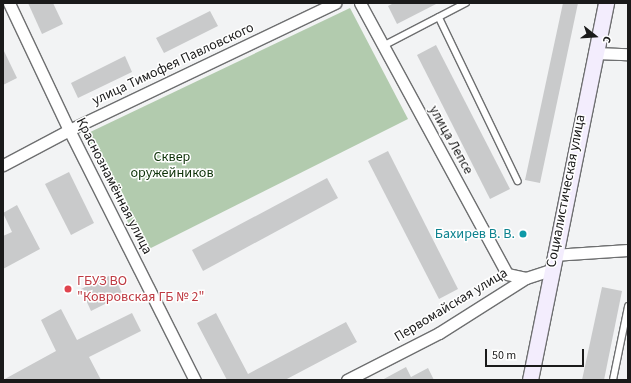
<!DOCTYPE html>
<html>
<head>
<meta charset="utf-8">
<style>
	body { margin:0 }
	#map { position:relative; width:631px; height:383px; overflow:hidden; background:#f2f3f4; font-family:"Source Sans 3",sans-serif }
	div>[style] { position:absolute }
	.green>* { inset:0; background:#b2cbae }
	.building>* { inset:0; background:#c9cacb }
	.roads { filter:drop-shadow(1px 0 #6e6f70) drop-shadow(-1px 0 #6e6f70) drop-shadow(0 1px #6e6f70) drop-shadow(0 -1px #6e6f70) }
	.service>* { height:5.5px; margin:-2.75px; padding:0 2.75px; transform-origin:2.75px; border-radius:2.75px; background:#fff }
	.minor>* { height:11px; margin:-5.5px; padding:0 5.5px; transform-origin:5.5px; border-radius:5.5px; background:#fff }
	.secondary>* { height:15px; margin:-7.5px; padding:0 7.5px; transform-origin:7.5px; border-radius:7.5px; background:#f3edfd }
	.dots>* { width:11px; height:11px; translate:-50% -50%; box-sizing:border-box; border:2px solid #fff; border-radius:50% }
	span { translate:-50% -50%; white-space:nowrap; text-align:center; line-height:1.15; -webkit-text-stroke:3px #fff; paint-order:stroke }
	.street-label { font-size:14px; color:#1a1a1a }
	.park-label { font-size:14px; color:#0d3208 }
	.culture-label { font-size:14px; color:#0d838f }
	.right { translate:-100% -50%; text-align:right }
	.health-label { font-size:14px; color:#be3a42 }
	.left { translate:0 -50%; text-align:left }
	.frame { position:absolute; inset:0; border:4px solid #1a1a1a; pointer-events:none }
	.north { position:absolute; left:575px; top:16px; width:40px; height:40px; -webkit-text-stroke:3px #fff; paint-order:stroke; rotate:107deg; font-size:11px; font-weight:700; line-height:16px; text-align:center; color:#1a1a1a }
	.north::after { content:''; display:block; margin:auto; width:14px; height:18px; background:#1a1a1a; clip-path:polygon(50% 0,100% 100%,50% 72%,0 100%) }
	.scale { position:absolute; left:485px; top:349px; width:99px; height:18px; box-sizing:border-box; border:2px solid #1a1a1a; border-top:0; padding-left:5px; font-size:12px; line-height:14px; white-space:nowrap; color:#1a1a1a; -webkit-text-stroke:3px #fff; paint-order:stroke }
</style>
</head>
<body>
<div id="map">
	<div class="green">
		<i style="clip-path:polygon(350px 8px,408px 119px,143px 252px,84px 135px)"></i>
	</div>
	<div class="building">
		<i style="clip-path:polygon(28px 3px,53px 3px,63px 24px,42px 34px)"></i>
		<i style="clip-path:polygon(394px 3px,438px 3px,397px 24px,388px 6px)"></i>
		<i style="clip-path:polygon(563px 3px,578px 3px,540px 183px,525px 180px)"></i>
		<i style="clip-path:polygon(210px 11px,218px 26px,164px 53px,156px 38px)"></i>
		<i style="clip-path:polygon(436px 45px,510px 189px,490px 199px,417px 55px)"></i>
		<i style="clip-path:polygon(3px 49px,17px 78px,3px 85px)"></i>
		<i style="clip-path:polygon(125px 56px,132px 72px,78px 98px,71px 83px)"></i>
		<i style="clip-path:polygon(388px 151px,458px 289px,439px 299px,368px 161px)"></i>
		<i style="clip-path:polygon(69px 172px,94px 223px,71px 235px,45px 184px)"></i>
		<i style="clip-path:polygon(327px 178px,338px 198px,203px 271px,192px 250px)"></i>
		<i style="clip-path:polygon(17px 205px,40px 249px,3px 269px,3px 236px,12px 232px,3px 213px)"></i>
		<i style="clip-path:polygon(113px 274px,123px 295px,91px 311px,81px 289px)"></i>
		<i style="clip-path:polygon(602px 287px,622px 291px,604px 380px,582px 380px)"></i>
		<i style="clip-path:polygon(61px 309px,77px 340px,132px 313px,141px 331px,89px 357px,101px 380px,3px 380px,56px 351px,41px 320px)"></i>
		<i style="clip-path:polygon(216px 313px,248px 374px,346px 322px,357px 342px,285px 380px,227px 380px,197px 323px)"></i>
		<i style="clip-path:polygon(406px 367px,411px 377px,428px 368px,434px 380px,382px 380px)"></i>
	</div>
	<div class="roads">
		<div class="service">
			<i style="left:439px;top:17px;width:182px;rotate:64.3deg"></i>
			<i style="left:383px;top:46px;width:93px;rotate:-27.4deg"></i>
			<i style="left:613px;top:380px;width:75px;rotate:-78.4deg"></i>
		</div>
		<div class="minor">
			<i style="left:9px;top:3px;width:140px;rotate:64.7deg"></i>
			<i style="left:69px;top:130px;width:280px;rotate:63.3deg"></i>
			<i style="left:360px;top:3px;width:308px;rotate:61.5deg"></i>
			<i style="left:507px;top:274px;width:19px;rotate:12deg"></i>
			<i style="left:594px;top:53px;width:34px;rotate:2deg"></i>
			<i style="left:3px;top:165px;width:75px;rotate:-27.9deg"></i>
			<i style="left:69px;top:130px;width:295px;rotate:-25.5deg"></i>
			<i style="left:553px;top:255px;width:75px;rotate:-3.8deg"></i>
			<i style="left:347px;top:380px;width:103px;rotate:-27.1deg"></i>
			<i style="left:439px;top:333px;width:103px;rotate:-32.3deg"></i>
			<i style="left:526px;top:278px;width:25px;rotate:-18deg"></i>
		</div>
		<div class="secondary">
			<i style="left:530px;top:380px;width:385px;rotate:-78.6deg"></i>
		</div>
	</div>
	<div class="dots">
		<i style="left:523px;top:234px;background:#0f9aa8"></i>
		<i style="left:68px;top:289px;background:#e0444e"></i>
	</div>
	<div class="street-label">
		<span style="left:173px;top:64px;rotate:-25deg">улица Тимофея Павловского</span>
		<span style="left:451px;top:140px;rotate:61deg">улица Лепсе</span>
		<span style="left:114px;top:186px;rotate:63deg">Краснознамённая улица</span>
		<span style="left:566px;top:191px;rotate:-79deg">Социалистическая улица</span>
		<span style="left:451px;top:305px;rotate:-31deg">Первомайская улица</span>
	</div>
	<div class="park-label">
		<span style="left:172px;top:165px">Сквер<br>оружейников</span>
	</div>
	<div class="culture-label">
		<span class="right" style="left:515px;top:234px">Бахирев В. В.</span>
	</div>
	<div class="health-label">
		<span class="left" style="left:77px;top:289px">ГБУЗ ВО<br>"Ковровская ГБ № 2"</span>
	</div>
	<div class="frame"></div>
	<div class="north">С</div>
	<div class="scale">50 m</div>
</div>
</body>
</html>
